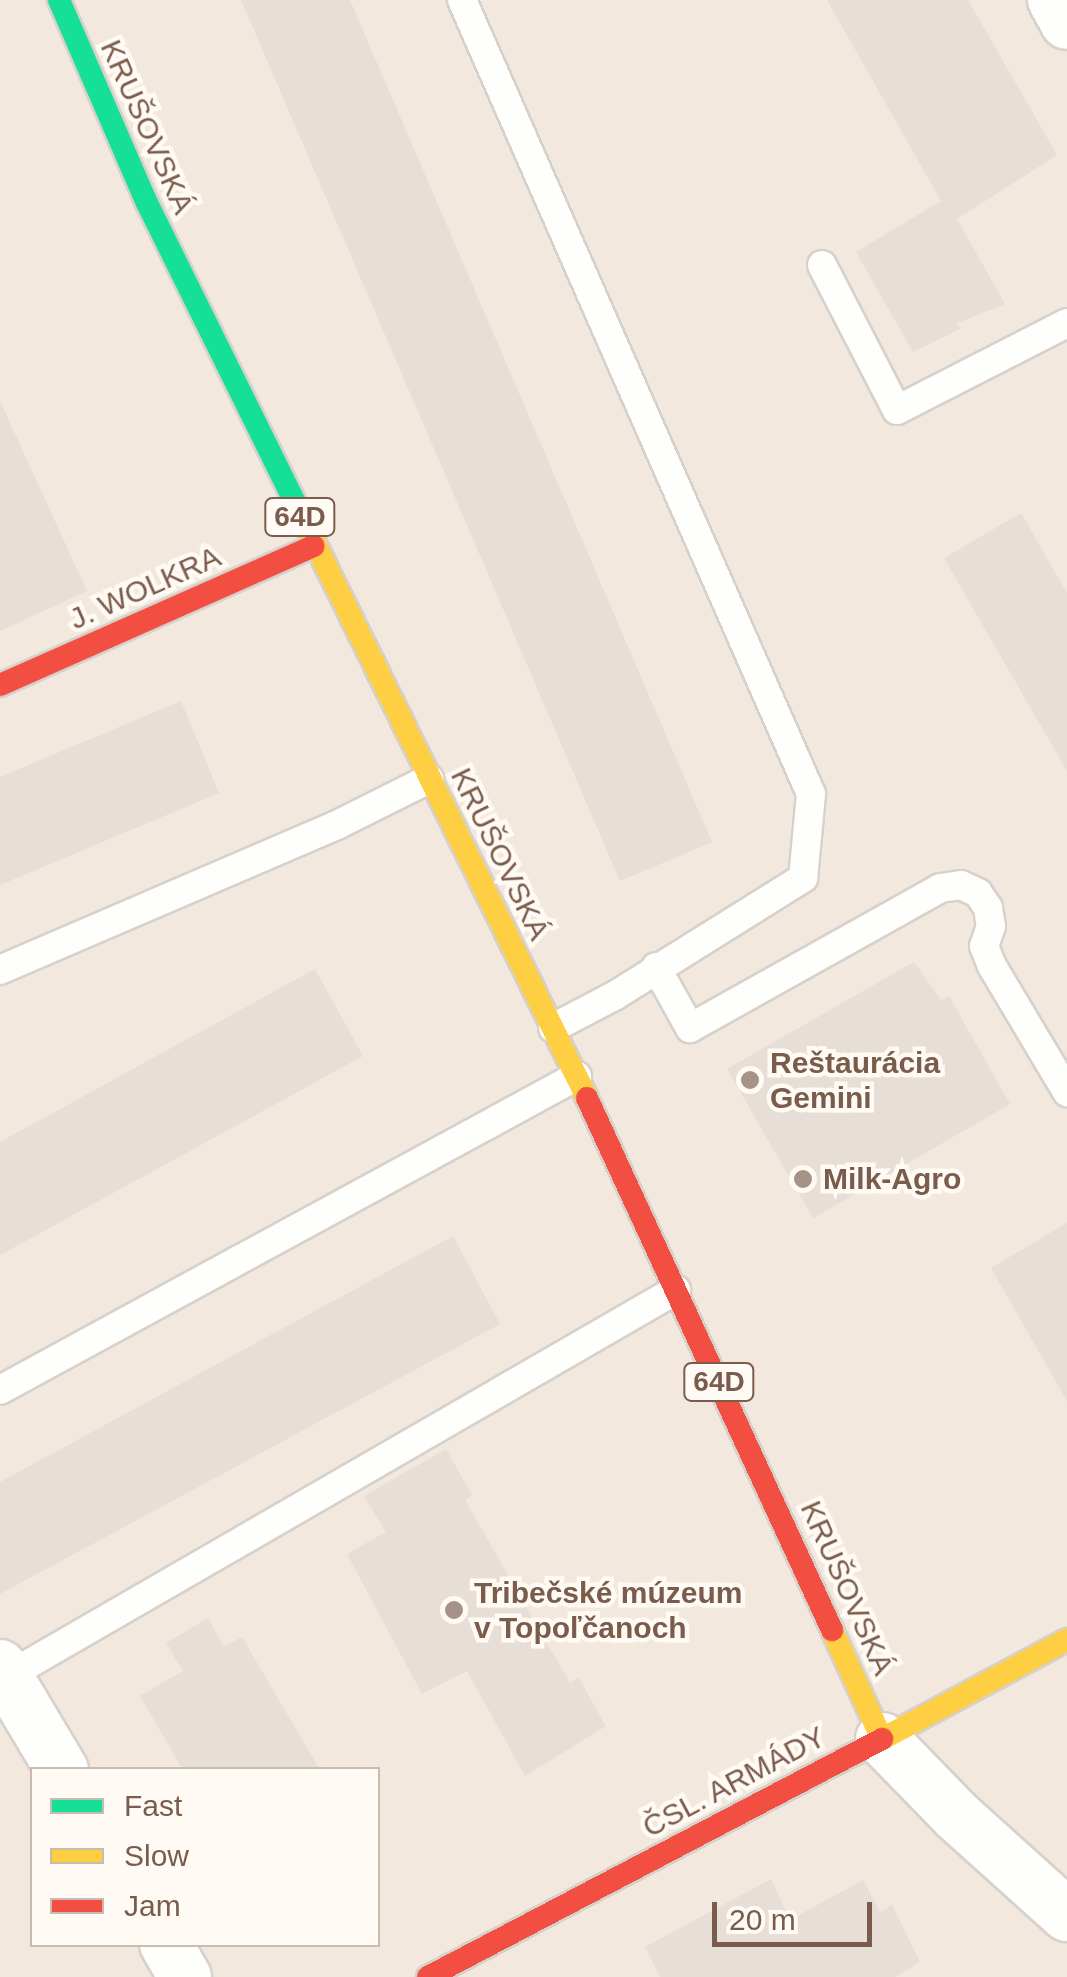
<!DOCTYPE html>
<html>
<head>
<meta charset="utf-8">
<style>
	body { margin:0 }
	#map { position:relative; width:1067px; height:1977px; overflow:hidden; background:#f9f5f0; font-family:Arial,sans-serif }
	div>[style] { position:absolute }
	.residential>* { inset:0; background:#f2e8de }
	.building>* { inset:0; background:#e6ded7 }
	.roads { filter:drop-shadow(2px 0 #d7d1cb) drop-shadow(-2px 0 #d7d1cb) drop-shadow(0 2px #d7d1cb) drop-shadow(0 -2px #d7d1cb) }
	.lane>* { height:28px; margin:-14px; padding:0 14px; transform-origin:14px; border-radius:14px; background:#fefefd }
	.street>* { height:52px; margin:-26px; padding:0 26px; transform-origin:26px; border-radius:26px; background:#fefefd }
	.fast>* { height:22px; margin:-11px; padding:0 11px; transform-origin:11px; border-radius:11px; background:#16e098 }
	.slow>* { height:22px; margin:-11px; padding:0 11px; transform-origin:11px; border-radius:11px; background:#ffcf43 }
	.jam>* { height:22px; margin:-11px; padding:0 11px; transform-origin:11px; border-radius:11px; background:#f24e42 }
	.dots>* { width:28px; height:28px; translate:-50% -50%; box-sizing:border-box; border:5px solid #fffaf3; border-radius:50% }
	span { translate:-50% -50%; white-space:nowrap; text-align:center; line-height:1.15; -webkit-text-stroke:9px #fffaf3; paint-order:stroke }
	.shield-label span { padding:2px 8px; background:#fffaf3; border:2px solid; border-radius:8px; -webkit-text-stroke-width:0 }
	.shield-label { font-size:28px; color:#7a5c4d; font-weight:700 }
	.street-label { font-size:30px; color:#7a5c4d }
	.poi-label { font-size:30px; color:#7a5c4d; font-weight:700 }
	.left { translate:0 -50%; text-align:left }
	.legend { position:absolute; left:30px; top:1767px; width:350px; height:180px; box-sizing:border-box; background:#fffaf3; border:2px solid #cabbb1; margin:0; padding:12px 18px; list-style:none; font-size:30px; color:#7a5c4d }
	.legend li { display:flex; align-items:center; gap:20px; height:50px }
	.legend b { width:50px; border:2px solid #cabbb1 }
	.scale { position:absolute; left:712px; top:1902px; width:160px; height:45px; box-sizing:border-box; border:5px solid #7a5c4d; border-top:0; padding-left:12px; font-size:30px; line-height:35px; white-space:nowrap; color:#7a5c4d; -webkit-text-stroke:8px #fffaf3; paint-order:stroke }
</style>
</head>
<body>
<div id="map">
	<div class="residential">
		<i style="clip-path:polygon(evenodd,0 0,1067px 0,1067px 1977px,0 1977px,0 0,32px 1770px,378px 1770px,378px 1944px,32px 1944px,32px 1770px)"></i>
	</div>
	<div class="building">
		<i style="clip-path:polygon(241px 0,350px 0,712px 842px,620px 881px)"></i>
		<i style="clip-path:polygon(827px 0,968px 0,1057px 155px,957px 219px,1005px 304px,957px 323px,960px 329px,913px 352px,856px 252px,941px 201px)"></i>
		<i style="clip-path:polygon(0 401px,87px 591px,0 631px)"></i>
		<i style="clip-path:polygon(1021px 513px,1067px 593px,1067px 771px,944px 558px)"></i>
		<i style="clip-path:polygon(181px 701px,219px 793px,0 885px,0 777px)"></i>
		<i style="clip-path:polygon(914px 962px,941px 1000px,949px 996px,1010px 1104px,813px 1218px,727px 1069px)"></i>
		<i style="clip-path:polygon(315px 969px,363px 1056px,0 1255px,0 1142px)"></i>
		<i style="clip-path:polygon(1067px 1223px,1067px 1401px,991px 1268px)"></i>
		<i style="clip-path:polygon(453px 1236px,500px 1324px,0 1594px,0 1482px)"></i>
		<i style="clip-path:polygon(446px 1449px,472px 1495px,465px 1500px,570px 1683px,578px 1677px,606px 1726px,525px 1776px,467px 1671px,422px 1694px,347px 1554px,386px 1532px,364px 1496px)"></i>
		<i style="clip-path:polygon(208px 1618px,224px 1647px,242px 1637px,320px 1770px,183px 1770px,140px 1696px,183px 1671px,166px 1643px)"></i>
		<i style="clip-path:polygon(771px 1879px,790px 1920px,863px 1880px,880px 1912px,892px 1905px,920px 1962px,895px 1977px,660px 1977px,645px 1947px)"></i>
	</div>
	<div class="roads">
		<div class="lane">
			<i style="left:462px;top:0;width:867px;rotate:66.27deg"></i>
			<i style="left:811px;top:794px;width:84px;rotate:95.4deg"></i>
			<i style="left:803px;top:878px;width:221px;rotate:148deg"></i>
			<i style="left:616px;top:995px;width:71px;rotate:152.4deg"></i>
			<i style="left:822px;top:265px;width:163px;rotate:62.7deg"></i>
			<i style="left:897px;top:410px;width:191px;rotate:-27.1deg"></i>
			<i style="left:656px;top:967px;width:70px;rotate:60.9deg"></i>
			<i style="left:690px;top:1028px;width:287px;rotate:-29.2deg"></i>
			<i style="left:940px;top:888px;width:21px;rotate:-8deg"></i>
			<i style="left:961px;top:885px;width:19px;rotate:25deg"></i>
			<i style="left:978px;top:893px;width:18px;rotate:56deg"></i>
			<i style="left:988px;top:908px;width:18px;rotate:81deg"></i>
			<i style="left:991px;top:926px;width:21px;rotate:109deg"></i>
			<i style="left:984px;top:946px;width:22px;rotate:68deg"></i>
			<i style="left:992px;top:966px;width:147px;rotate:59.2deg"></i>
			<i style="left:0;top:970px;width:367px;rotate:-23.3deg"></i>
			<i style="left:337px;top:825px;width:103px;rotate:-26.6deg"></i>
			<i style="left:0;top:1390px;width:657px;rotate:-28.55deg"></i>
			<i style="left:6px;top:1677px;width:774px;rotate:-30.01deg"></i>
		</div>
		<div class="street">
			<i style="left:1054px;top:0;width:26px;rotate:61deg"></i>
			<i style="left:0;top:1666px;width:121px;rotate:59.2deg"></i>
			<i style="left:882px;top:1739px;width:107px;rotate:45.8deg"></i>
			<i style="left:957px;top:1816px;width:148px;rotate:42deg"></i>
			<i style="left:166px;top:1944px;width:38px;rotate:60deg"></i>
		</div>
		<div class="fast">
			<i style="left:59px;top:0;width:221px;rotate:66.6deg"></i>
			<i style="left:147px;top:203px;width:346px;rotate:63.7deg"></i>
		</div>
		<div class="slow">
			<i style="left:300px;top:513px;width:652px;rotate:63.87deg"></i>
			<i style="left:832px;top:1630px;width:120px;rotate:65.4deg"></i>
			<i style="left:882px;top:1739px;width:210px;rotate:-28.2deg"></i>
		</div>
		<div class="jam">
			<i style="left:0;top:685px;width:343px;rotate:-23.9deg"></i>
			<i style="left:587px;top:1098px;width:586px;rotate:65.27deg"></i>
			<i style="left:428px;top:1977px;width:513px;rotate:-27.66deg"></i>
		</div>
	</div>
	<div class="dots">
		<i style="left:750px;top:1080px;background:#a69286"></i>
		<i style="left:803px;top:1179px;background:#a69286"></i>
		<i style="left:454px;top:1610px;background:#a69286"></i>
	</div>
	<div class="shield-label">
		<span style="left:300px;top:517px">64D</span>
		<span style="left:719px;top:1382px">64D</span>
	</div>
	<div class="street-label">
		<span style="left:147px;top:127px;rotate:66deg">KRUŠOVSKÁ</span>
		<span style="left:145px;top:588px;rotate:-24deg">J. WOLKRA</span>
		<span style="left:500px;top:854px;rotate:64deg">KRUŠOVSKÁ</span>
		<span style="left:847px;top:1588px;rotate:66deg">KRUŠOVSKÁ</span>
		<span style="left:734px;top:1782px;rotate:-28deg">ČSL. ARMÁDY</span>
	</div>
	<div class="poi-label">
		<span class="left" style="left:770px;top:1080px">Reštaurácia<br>Gemini</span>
		<span class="left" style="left:823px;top:1179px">Milk-Agro</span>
		<span class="left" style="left:474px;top:1610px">Tribečské múzeum<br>v Topoľčanoch</span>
	</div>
	<ul class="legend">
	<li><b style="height:12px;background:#16e098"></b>Fast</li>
	<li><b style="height:12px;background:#ffcf43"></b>Slow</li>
	<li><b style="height:12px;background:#f24e42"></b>Jam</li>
	</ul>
	<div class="scale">20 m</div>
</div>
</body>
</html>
